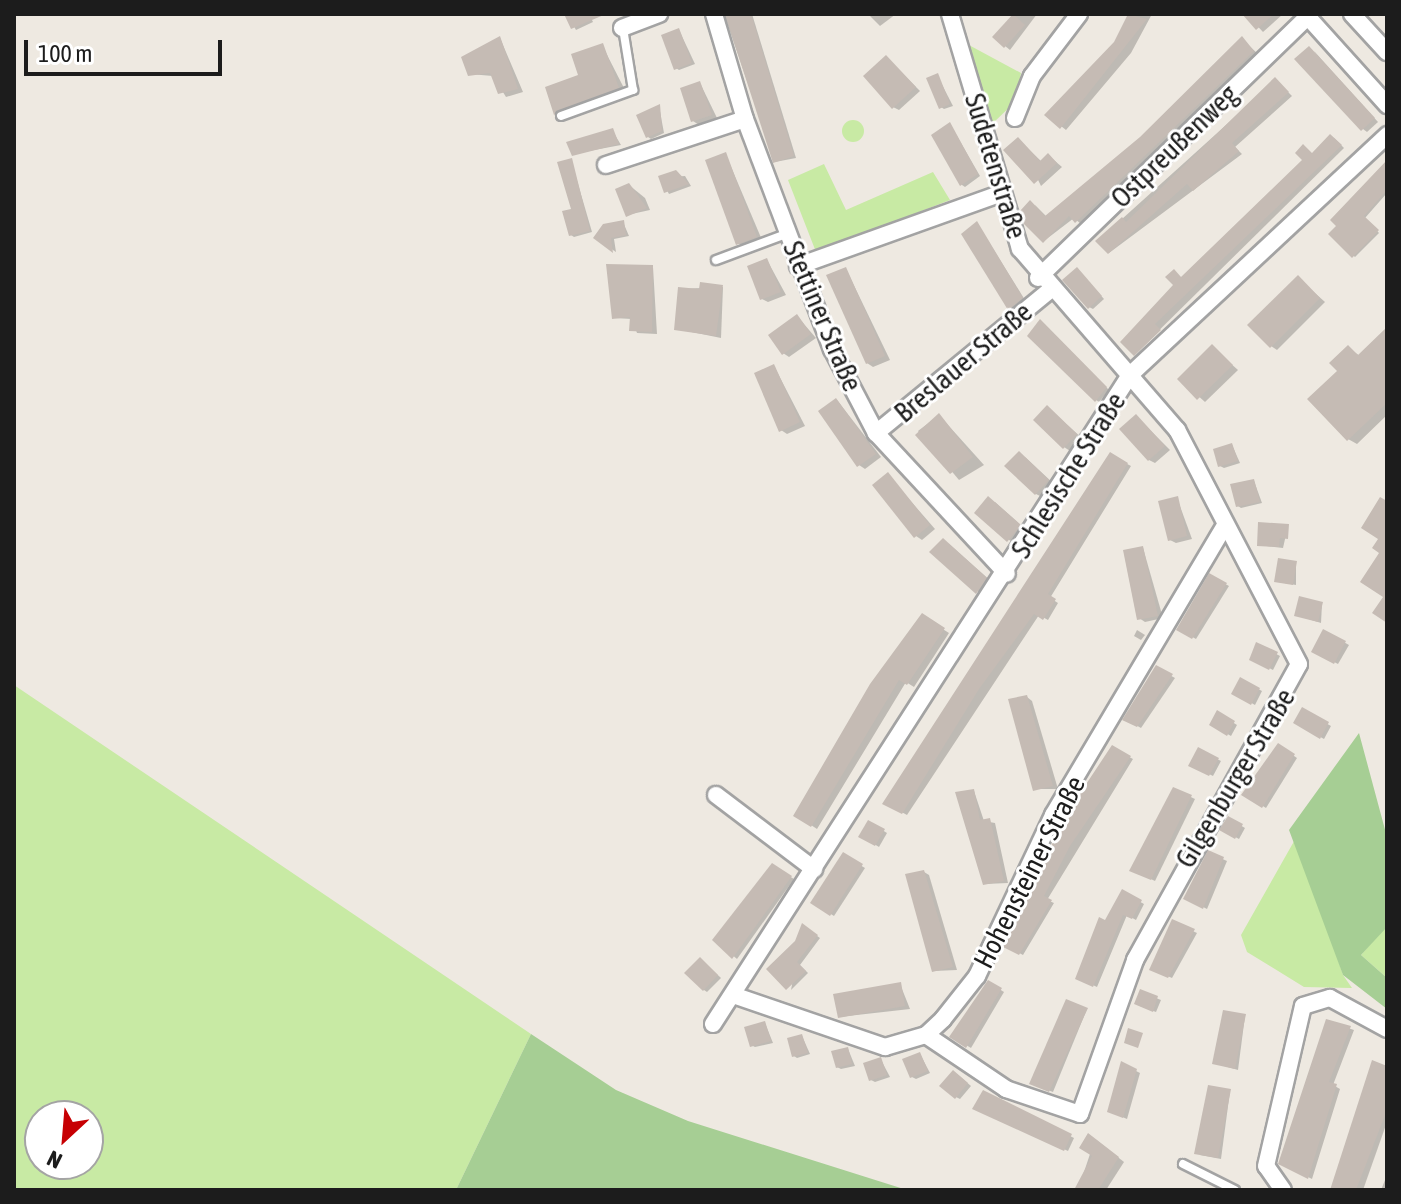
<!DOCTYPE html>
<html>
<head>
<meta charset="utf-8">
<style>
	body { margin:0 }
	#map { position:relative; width:1401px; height:1204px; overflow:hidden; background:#eee9e1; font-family:"Asap Condensed",sans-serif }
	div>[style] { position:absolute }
	.grass>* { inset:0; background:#c8eaa4 }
	.round { border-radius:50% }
	.forest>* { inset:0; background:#a6ce94 }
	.shadow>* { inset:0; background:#0003 }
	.building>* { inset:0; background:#c5bbb4 }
	.roads { filter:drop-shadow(2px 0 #a3a3a3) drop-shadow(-2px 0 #a3a3a3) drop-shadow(0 2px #a3a3a3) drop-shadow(0 -2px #a3a3a3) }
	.lane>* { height:8px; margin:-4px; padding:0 4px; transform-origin:4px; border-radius:4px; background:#fff }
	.street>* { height:16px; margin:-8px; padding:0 8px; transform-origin:8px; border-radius:8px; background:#fff }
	span { translate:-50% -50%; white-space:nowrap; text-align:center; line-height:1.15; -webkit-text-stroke:6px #fff; paint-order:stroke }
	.street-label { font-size:28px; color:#1c1c1c }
	.frame { position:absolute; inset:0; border:16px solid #1c1c1c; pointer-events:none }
	.north { position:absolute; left:24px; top:1100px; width:80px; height:80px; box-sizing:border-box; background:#fff; border:2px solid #a4a4a4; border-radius:50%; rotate:206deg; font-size:22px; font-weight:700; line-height:32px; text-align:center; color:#1c1c1c }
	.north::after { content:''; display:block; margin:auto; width:28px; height:36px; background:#c70003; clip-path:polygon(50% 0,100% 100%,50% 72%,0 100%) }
	.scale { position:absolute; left:24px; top:40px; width:198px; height:36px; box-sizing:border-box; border:4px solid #1c1c1c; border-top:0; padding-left:10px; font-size:24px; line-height:28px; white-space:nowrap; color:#1c1c1c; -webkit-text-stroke:6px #fff; paint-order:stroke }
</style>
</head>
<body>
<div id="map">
	<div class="grass">
		<i style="clip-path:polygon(967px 44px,1021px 73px,1016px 101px,991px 125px)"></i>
		<i class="round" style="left:842px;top:120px;width:22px;height:22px"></i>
		<i style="clip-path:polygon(824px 164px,846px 210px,933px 172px,950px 200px,816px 252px,788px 180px)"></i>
		<i style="clip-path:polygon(evenodd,14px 685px,531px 1034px,456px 1190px,14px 1190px,14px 685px,88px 1116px,88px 1164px,40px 1164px,40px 1116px,88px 1116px)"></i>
		<i style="clip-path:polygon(1297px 836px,1343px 975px,1352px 988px,1304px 987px,1247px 952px,1241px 935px)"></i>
		<i style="clip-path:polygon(1386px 926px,1387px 927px,1387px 978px,1361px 955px)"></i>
	</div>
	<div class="forest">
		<i style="clip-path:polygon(1359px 733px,1387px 837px,1387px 927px,1361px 955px,1387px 978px,1387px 1009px,1343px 975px,1289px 830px)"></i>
		<i style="clip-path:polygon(531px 1034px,616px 1090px,688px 1121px,907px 1190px,456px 1190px)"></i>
	</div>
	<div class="shadow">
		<i style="clip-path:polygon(567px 14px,589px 14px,593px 22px,576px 30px)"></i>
		<i style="clip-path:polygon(724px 14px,752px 14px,796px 158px,775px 162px)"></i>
		<i style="clip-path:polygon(868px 14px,896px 14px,880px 26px)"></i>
		<i style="clip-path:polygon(1014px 14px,1037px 14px,1010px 50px,994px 37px)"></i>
		<i style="clip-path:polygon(1130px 14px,1152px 14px,1131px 53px,1066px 130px,1047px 115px,1115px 43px)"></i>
		<i style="clip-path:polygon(1246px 14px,1283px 14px,1263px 32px)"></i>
		<i style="clip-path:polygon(679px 30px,695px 64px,679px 70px,676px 68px)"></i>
		<i style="clip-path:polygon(500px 38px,523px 92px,506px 97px,493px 76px,469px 74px)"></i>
		<i style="clip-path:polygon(1242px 39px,1258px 54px,1081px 224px,1074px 218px,1044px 241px,1035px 205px,1047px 217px,1142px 138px)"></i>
		<i style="clip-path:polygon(602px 45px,626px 92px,564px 118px,556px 113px)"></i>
		<i style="clip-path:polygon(1314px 51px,1378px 122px,1367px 132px,1363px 129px)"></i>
		<i style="clip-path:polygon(886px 57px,920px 91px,899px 110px,893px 107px)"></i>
		<i style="clip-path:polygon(937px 75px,953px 106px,944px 109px,941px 107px)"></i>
		<i style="clip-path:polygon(1276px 80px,1292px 96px,1235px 147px,1242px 154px,1109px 253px,1122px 219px)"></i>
		<i style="clip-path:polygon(700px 83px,717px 118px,699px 125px,693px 121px)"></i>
		<i style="clip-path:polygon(659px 106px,664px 133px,651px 139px,648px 137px)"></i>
		<i style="clip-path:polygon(950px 124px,980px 176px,965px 187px,962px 185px)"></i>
		<i style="clip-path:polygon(612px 130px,621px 145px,573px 154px)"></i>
		<i style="clip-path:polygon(1334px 138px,1344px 148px,1135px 354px,1175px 285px)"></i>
		<i style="clip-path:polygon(1018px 139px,1042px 162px,1048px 155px,1062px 167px,1041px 186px)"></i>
		<i style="clip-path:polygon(726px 155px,762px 240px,744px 247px,738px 243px)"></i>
		<i style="clip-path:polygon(571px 160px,592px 232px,574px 237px,571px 235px)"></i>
		<i style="clip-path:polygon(1387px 163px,1387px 193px,1365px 218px,1379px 233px,1355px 257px,1331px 234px)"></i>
		<i style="clip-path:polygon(660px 178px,685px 176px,691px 186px,669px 194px)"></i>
		<i style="clip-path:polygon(629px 185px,645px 198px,650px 210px,627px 215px)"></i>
		<i style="clip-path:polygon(623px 222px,629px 236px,614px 239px,616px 252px,595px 238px)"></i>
		<i style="clip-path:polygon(977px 223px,1025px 300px,1013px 310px,1009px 308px)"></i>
		<i style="clip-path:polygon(767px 260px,786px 295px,768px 302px,762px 299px)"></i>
		<i style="clip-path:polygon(653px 267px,657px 334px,637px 333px,632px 319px,614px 318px)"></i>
		<i style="clip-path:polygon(846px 269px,890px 360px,873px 367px,867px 363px)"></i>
		<i style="clip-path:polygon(1080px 272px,1104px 299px,1093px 309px,1089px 307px)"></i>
		<i style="clip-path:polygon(1298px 278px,1325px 302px,1277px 350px,1271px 346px)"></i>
		<i style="clip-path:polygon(723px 287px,721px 338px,677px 329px,680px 289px)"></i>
		<i style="clip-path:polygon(797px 316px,816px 338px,789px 357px,783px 353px)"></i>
		<i style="clip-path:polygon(1044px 324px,1109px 390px,1099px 402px,1096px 400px)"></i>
		<i style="clip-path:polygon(1387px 330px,1387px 415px,1357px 444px,1348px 439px,1340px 371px,1348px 348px,1360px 356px)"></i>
		<i style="clip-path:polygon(1212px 347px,1238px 370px,1205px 402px,1179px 379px)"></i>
		<i style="clip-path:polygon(774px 366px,805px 426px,787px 434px,781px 430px)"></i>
		<i style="clip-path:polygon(837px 400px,881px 457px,865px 469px,859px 465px)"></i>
		<i style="clip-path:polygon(1048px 408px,1082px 438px,1070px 451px,1064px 447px)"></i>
		<i style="clip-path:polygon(939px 415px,984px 465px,959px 480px,918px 431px)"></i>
		<i style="clip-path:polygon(1136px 416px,1170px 450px,1155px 463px,1149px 460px)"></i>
		<i style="clip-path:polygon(1232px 445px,1240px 463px,1224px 468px,1220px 466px)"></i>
		<i style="clip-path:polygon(1110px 455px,1131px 466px,1050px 598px,1058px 603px,1048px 620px,1039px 615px,907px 815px,885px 803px)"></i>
		<i style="clip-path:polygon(1025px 457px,1054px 484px,1042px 497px,1036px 494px)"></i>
		<i style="clip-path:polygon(888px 475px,935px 529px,922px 540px,916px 536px)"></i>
		<i style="clip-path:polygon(1254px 481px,1262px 503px,1241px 508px,1238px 506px)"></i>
		<i style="clip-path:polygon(1177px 498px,1192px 539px,1176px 543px,1170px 540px)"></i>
		<i style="clip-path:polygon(995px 502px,1025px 529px,1014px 544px,977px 512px)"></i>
		<i style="clip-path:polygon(1288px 526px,1283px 548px,1259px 545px)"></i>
		<i style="clip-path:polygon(949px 544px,992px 582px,983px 596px,932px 552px)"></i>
		<i style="clip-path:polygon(1143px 548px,1163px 618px,1145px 622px,1139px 618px)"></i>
		<i style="clip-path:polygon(1296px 563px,1296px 585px,1279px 582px)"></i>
		<i style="clip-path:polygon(1210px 576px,1229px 586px,1196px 639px,1178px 629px)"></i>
		<i style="clip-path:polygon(1322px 604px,1321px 623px,1296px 615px)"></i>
		<i style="clip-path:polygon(922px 616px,949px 633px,914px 687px,906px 682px,817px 829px,796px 815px)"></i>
		<i style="clip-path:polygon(1137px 630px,1145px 635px,1141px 640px,1134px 636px)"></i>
		<i style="clip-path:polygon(1324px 631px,1349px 645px,1338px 664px,1313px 651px)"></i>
		<i style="clip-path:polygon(1257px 644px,1280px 656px,1273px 670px,1252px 659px)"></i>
		<i style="clip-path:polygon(1157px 668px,1175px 678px,1141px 728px,1125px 719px)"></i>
		<i style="clip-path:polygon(1241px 680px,1262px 691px,1255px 705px,1234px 693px)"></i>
		<i style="clip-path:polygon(1027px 697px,1032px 701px,1058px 789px,1034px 789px)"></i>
		<i style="clip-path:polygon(1302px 710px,1331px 726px,1324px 739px,1295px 723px)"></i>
		<i style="clip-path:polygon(1218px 713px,1237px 725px,1231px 736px,1212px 725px)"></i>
		<i style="clip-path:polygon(1278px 745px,1297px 758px,1266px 808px,1244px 794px)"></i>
		<i style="clip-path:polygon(1112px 748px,1133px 759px,1047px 900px,1054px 903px,1023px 955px,1006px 946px)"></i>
		<i style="clip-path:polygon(1199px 750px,1221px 761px,1213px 776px,1191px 765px)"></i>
		<i style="clip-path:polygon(1174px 789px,1195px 799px,1155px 881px,1132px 870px)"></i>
		<i style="clip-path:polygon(974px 791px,984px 821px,995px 823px,1008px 883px,985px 884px,958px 794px)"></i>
		<i style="clip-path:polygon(1228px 818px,1245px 828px,1239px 839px,1222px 830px)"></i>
		<i style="clip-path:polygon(869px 822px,887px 833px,879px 847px,861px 836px)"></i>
		<i style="clip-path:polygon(1209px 853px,1227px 861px,1207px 909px,1186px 898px)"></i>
		<i style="clip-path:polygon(843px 855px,865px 868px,834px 916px,813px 903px)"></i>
		<i style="clip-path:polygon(772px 866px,794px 879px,737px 959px,715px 940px)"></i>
		<i style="clip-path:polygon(924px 872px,929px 875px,957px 970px,934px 971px,907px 876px)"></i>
		<i style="clip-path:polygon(1122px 892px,1144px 904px,1136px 920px,1127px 915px,1097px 987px,1078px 978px)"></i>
		<i style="clip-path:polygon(1173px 922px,1197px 933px,1172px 978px,1152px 969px)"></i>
		<i style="clip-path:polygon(803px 926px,820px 938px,800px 965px,808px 973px,791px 990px)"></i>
		<i style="clip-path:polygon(704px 962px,721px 978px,707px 992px,704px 990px)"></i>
		<i style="clip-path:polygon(988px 982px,1004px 992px,971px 1048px,951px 1036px)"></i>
		<i style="clip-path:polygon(900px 984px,910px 1009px,839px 1017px)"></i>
		<i style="clip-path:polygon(1141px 992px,1161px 1000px,1156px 1012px,1140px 1006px)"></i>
		<i style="clip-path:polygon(1087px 1009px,1053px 1092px,1035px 1085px)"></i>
		<i style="clip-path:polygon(1245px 1016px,1238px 1070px,1214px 1063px)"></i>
		<i style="clip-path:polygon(1327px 1021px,1354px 1030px,1333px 1085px,1340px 1089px,1312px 1179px,1280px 1163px)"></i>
		<i style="clip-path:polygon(765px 1023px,773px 1043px,755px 1047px,751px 1045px)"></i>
		<i style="clip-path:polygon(802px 1036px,810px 1054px,797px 1058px,794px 1056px)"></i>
		<i style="clip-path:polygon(848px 1049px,855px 1066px,841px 1069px,837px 1067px)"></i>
		<i style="clip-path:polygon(920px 1054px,930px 1073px,916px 1079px,912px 1077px)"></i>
		<i style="clip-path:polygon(881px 1060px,890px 1077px,875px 1082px,871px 1080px)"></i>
		<i style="clip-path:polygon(1373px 1063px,1387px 1068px,1387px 1122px,1363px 1190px,1332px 1190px)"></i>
		<i style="clip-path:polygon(1122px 1064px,1140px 1073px,1127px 1119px,1113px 1113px)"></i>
		<i style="clip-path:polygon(957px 1074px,971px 1086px,960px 1099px,956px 1097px)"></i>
		<i style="clip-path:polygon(1230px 1091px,1221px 1159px,1200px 1155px)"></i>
		<i style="clip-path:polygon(984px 1093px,1074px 1138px,1068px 1151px,975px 1108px)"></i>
		<i style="clip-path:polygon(1095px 1139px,1124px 1162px,1106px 1190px,1078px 1190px)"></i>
		<i style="clip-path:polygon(1387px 1175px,1387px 1190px,1381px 1190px)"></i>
	</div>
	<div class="building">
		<i style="clip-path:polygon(564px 14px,606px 14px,571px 29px)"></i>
		<i style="clip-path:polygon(725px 14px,751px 14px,794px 156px,773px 163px)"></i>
		<i style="clip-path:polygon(1013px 14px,1025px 25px,1004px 48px,992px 37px)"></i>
		<i style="clip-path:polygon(1128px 14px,1147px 19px,1060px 129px,1044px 115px,1114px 42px)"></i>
		<i style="clip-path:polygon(1242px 14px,1274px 14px,1256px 30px)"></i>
		<i style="clip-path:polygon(679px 28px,692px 63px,674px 70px,661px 35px)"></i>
		<i style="clip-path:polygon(500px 36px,518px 89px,498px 94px,490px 73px,468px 76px,461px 57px)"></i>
		<i style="clip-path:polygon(1242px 36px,1254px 51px,1075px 223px,1069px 216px,1043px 243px,1024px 224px,1020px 211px,1030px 200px,1045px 216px,1140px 137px)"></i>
		<i style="clip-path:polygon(603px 43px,619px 88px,554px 115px,545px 87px,578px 75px,571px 54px)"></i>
		<i style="clip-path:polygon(1309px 46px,1375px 118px,1361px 131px,1294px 59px)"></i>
		<i style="clip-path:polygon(886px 55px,916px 87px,892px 109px,863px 76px)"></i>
		<i style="clip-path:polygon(938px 73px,950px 104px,939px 109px,926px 78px)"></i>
		<i style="clip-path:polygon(1275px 77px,1289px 92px,1232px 143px,1239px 151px,1193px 191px,1187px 184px,1108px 254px,1095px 241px,1122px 217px,1126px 222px)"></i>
		<i style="clip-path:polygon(700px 81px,712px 115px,691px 122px,680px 88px)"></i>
		<i style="clip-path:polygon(660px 104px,662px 131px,646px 138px,636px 115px)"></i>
		<i style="clip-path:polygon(950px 122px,978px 174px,960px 186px,931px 135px)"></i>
		<i style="clip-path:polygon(613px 128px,619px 144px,572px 156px,566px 142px)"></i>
		<i style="clip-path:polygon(1330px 134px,1342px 145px,1155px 324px,1161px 330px,1134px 356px,1120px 342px,1173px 285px,1165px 277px,1174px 269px,1181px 277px,1302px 160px,1295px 153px,1303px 144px,1312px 153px)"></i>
		<i style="clip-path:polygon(1018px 137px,1040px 161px,1048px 153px,1057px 163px,1034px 184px,1003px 150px)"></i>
		<i style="clip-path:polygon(726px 152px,757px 237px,736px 245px,705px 160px)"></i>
		<i style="clip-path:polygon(572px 158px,590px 231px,569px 236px,562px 211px,571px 209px,557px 162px)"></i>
		<i style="clip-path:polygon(1387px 160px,1387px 190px,1364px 216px,1379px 230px,1352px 258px,1328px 234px,1336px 226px,1330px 220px)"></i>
		<i style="clip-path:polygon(676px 170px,689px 184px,664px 193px,658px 176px)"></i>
		<i style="clip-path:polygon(629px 183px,647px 208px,626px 217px,615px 189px)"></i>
		<i style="clip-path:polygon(624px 220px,626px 235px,611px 238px,613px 253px,593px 238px,603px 224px)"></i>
		<i style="clip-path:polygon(977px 221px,1023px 298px,1008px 310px,961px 234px)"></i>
		<i style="clip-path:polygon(767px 258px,781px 292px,760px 300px,747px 266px)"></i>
		<i style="clip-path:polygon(606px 264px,653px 265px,652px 332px,629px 331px,630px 317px,612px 319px)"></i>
		<i style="clip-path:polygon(846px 267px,885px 356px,866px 364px,826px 275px)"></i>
		<i style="clip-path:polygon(1077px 267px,1102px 296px,1088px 309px,1062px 280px)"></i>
		<i style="clip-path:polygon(1298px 275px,1320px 298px,1270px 348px,1247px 325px)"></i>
		<i style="clip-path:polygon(700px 282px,723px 285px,716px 336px,674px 330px,678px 287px,699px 289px)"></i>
		<i style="clip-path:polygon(797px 314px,811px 334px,782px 355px,768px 335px)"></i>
		<i style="clip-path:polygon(1040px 319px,1107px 387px,1095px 402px,1027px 336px)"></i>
		<i style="clip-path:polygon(1387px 327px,1387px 403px,1347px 441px,1307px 399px,1337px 371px,1329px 363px,1348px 345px,1358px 355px)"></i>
		<i style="clip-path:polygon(1212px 344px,1233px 365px,1197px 400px,1177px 379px)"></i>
		<i style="clip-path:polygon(774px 364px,800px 422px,779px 432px,754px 373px)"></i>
		<i style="clip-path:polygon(836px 398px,876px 454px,857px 467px,818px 411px)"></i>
		<i style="clip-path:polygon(1047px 405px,1077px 434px,1063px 449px,1033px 420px)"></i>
		<i style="clip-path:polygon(939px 413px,973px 457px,950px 474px,915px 435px)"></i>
		<i style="clip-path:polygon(1136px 414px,1165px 446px,1148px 461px,1119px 429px)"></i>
		<i style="clip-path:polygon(1232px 443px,1238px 461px,1218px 467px,1213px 449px)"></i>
		<i style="clip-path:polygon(1019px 451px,1049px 480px,1035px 495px,1004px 466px)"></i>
		<i style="clip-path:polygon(1110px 452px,1128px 463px,1048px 594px,1056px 599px,1043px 620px,1034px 614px,979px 689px,902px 814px,882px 804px)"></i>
		<i style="clip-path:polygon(888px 472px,930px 525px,914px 538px,872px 485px)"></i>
		<i style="clip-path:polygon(1254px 479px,1260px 502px,1236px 507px,1230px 484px)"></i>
		<i style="clip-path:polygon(988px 496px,1021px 525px,1007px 542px,974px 513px)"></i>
		<i style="clip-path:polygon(1178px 496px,1187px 536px,1168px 541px,1158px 501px)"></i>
		<i style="clip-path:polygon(1380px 497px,1387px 501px,1387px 623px,1372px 613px,1383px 597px,1360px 582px,1379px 553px,1372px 548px,1378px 539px,1361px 528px)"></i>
		<i style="clip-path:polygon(1258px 522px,1289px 524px,1288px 539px,1280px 538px,1279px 547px,1257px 546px)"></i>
		<i style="clip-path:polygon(943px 538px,987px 578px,976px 594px,929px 552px)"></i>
		<i style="clip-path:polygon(1143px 546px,1158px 616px,1137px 620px,1123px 550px)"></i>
		<i style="clip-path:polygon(1278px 558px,1297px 561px,1293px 585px,1274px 582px)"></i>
		<i style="clip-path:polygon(1209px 573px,1227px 583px,1192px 639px,1176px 630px)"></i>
		<i style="clip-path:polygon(1299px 596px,1323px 602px,1318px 622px,1294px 616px)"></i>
		<i style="clip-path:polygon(922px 613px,945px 628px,907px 685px,899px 680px,811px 827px,793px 816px,870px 684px)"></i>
		<i style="clip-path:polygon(1323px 629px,1346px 641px,1334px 664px,1311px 652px)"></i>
		<i style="clip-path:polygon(1256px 642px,1278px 652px,1269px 670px,1249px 660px)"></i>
		<i style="clip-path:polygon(1156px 665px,1173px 674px,1137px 727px,1122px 720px)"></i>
		<i style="clip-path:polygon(1240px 677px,1260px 688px,1251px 705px,1231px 694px)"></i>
		<i style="clip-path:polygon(1027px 695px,1053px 786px,1033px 791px,1008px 699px)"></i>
		<i style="clip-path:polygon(1302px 707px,1329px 722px,1320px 739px,1293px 723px)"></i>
		<i style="clip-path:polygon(1217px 710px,1235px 721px,1227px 736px,1209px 725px)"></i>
		<i style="clip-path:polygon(1278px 743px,1295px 754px,1262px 808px,1241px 795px)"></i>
		<i style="clip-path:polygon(1112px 745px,1131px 756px,1070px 846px,1044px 896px,1052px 900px,1019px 955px,1003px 947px,1067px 813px)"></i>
		<i style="clip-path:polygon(1198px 747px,1219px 758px,1209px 776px,1188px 766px)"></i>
		<i style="clip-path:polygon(1173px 787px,1192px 795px,1151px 880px,1129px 871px)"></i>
		<i style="clip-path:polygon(974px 789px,980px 820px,990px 818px,1004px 881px,983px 885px,955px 792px)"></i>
		<i style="clip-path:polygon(1228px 816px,1243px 824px,1235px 839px,1219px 830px)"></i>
		<i style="clip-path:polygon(868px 820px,885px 829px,875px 846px,858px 837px)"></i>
		<i style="clip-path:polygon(1208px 850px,1224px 857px,1203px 909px,1183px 899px)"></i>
		<i style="clip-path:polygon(843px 852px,863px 864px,830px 916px,810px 903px)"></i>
		<i style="clip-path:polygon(772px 863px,792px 876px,732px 959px,712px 940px)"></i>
		<i style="clip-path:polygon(924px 870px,953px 967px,932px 972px,905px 874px)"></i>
		<i style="clip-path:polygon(1122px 889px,1142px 900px,1132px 919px,1123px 915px,1093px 987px,1075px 979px,1099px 917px,1105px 920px)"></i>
		<i style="clip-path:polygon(1172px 919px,1195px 929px,1168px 978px,1149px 970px)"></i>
		<i style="clip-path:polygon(802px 923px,818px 935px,797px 962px,806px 971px,786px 990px,766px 969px,795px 941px)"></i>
		<i style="clip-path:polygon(700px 957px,718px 975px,703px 991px,684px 973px)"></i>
		<i style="clip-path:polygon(988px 980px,1002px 988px,966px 1048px,949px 1037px)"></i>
		<i style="clip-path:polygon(901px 982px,905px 1006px,838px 1018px,833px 994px)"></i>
		<i style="clip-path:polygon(1140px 989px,1158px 996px,1153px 1012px,1134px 1004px)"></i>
		<i style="clip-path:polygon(1066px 999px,1088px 1008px,1049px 1092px,1029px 1084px)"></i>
		<i style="clip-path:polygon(1223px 1010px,1246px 1014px,1235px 1069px,1212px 1064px)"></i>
		<i style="clip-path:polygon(1326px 1019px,1351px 1026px,1329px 1082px,1337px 1084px,1308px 1179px,1278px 1164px)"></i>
		<i style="clip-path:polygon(765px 1021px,771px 1041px,750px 1047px,744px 1027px)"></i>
		<i style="clip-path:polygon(1128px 1028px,1143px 1033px,1138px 1048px,1124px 1043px)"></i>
		<i style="clip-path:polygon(802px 1034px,808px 1053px,792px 1057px,787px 1038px)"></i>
		<i style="clip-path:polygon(848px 1047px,852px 1064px,836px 1068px,831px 1051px)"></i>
		<i style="clip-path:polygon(920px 1052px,928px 1071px,910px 1078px,902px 1059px)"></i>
		<i style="clip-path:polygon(881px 1057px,887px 1075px,869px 1081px,863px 1063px)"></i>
		<i style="clip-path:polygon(1372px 1060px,1387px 1066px,1387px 1110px,1356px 1190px,1330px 1190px)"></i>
		<i style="clip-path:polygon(1121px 1061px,1137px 1069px,1123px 1118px,1107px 1112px)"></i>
		<i style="clip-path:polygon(953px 1070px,968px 1083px,955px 1099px,939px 1086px)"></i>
		<i style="clip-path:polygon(1208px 1085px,1231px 1089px,1218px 1158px,1194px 1154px)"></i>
		<i style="clip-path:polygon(983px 1090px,1072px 1134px,1064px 1151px,972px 1109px)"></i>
		<i style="clip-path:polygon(1088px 1133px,1119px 1157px,1098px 1190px,1074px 1190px,1092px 1156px,1079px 1148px)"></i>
	</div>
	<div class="roads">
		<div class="lane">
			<i style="left:561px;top:116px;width:77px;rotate:-19.9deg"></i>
			<i style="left:633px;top:90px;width:63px;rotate:-99.2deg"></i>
			<i style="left:716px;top:260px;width:75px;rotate:-20.4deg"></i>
			<i style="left:1183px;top:1164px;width:58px;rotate:26.6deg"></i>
		</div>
		<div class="street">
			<i style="left:714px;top:14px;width:109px;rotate:73.6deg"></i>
			<i style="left:745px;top:119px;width:246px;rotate:69.3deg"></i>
			<i style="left:832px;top:349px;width:95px;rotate:62.4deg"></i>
			<i style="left:876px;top:433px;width:192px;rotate:47.1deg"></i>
			<i style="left:1352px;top:14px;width:52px;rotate:47.4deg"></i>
			<i style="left:1307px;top:16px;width:120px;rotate:48deg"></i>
			<i style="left:622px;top:28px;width:40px;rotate:-21deg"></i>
			<i style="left:1015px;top:118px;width:45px;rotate:-68deg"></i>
			<i style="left:1032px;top:76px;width:78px;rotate:-52.8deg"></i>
			<i style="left:606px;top:165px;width:146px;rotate:-18.3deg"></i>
			<i style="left:798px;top:266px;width:214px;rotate:-19.7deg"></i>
			<i style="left:1038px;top:278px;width:379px;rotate:-44.1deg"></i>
			<i style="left:876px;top:433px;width:225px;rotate:-39.4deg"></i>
			<i style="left:716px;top:795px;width:123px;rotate:37.1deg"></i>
			<i style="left:733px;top:995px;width:161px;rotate:18.9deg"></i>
			<i style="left:885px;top:1047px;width:43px;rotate:-16.3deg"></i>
			<i style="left:926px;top:1035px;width:23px;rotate:-43deg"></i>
			<i style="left:943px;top:1019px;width:55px;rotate:-51.7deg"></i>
			<i style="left:977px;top:976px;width:178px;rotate:-64.7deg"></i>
			<i style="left:1053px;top:815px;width:337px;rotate:-59.3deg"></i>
			<i style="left:713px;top:1024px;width:771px;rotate:-57.28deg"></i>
			<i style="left:1130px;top:375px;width:352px;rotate:-43deg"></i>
			<i style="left:926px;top:1035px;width:97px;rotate:34deg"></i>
			<i style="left:1006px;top:1089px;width:78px;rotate:18.7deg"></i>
			<i style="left:1080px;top:1114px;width:164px;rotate:-70.3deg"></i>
			<i style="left:1135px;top:960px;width:338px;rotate:-61deg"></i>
			<i style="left:1299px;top:664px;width:264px;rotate:-117.5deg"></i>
			<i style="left:1177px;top:430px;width:240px;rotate:-130.9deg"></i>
			<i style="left:1020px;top:249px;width:245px;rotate:-106.6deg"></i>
			<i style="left:1283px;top:1190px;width:29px;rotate:-125deg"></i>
			<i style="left:1266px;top:1166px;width:164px;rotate:-77deg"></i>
			<i style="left:1303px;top:1006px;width:28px;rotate:-17deg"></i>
			<i style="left:1330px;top:998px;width:65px;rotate:28.5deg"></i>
		</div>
	</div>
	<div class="street-label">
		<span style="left:1174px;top:146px;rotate:-44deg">Ostpreußenweg</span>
		<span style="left:996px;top:166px;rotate:73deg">Sudetenstraße</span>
		<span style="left:823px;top:316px;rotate:67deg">Stettiner Straße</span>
		<span style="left:963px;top:362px;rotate:-40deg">Breslauer Straße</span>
		<span style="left:1068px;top:475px;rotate:-58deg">Schlesische Straße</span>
		<span style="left:1235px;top:778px;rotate:-59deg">Gilgenburger Straße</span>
		<span style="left:1029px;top:872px;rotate:-63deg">Hohensteiner Straße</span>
	</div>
	<div class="frame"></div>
	<div class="north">N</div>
	<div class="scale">100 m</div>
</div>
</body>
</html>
